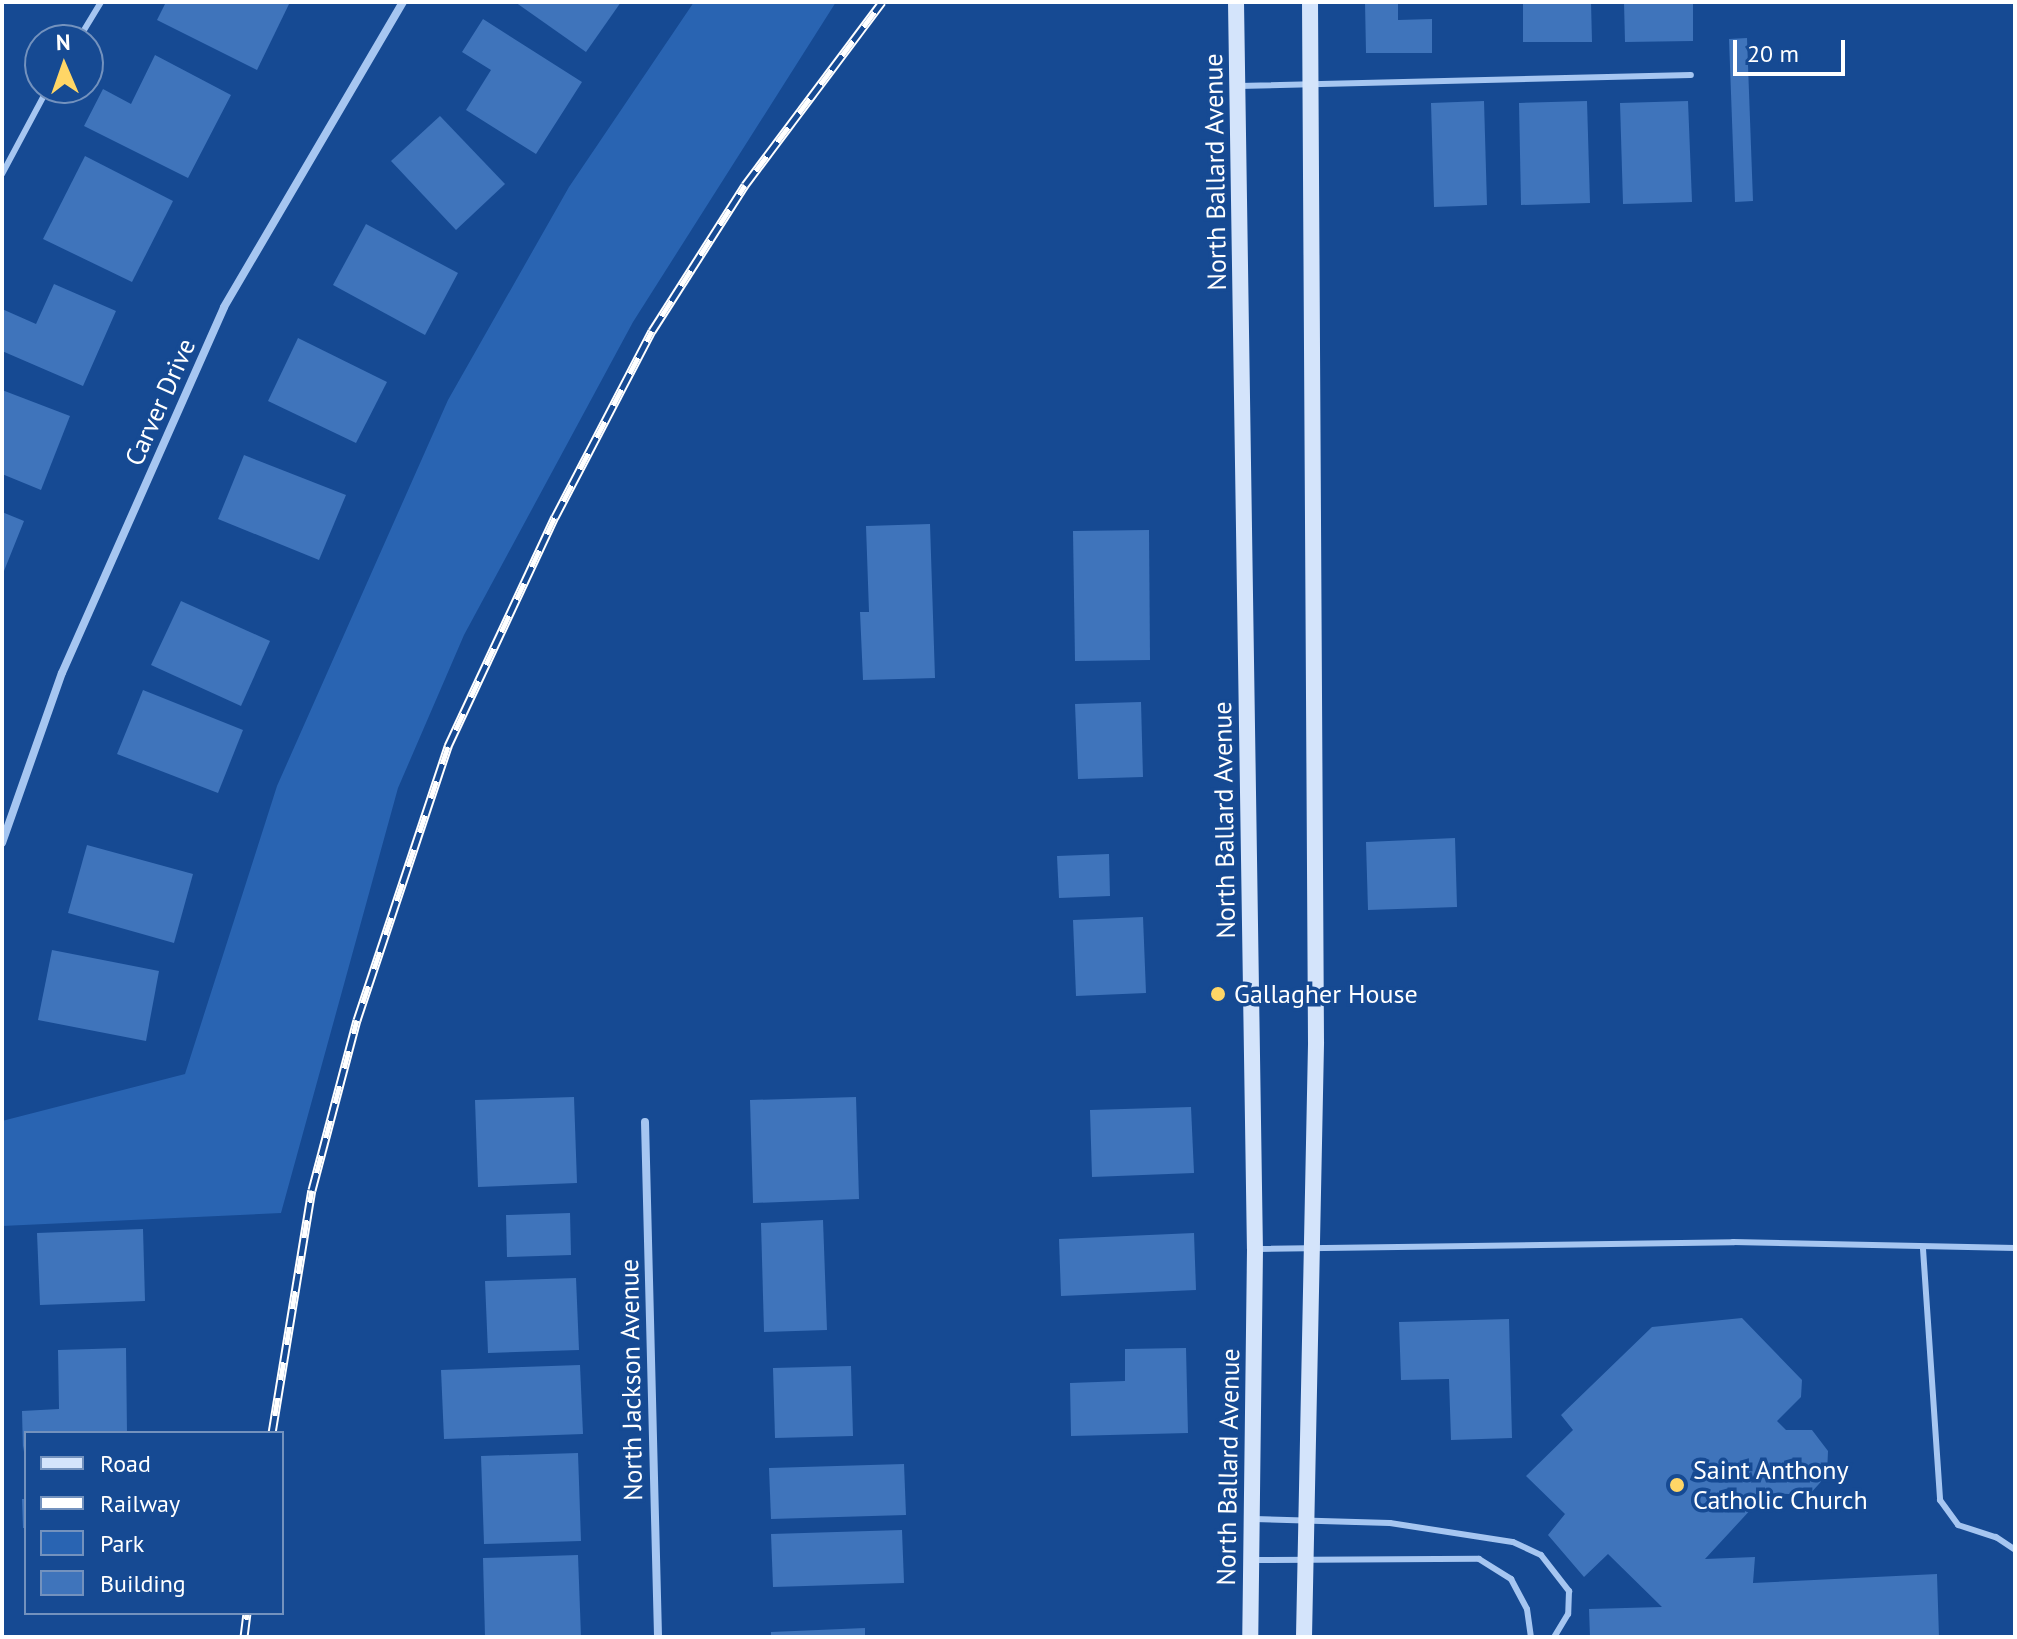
<!DOCTYPE html>
<html>
<head>
<meta charset="utf-8">
<style>
	body { margin:0 }
	#map { position:relative; width:2017px; height:1639px; overflow:hidden; background:#164a93; font-family:"PT Sans",sans-serif }
	div>[style] { position:absolute }
	.green>* { inset:0; background:#2964b2 }
	.building>* { inset:0; background:#3f74bb }
	.lane>* { height:6px; margin:-3px; padding:0 3px; transform-origin:3px; border-radius:3px; background:#a6c6f1 }
	.street>* { height:8px; margin:-4px; padding:0 4px; transform-origin:4px; border-radius:4px; background:#a6c6f1 }
	.secondary>* { height:16px; margin:-8px; padding:0 8px; transform-origin:8px; border-radius:8px; background:#d4e4fb }
	.rail>* { height:9px; margin-top:-4.5px; transform-origin:0; background:repeating-linear-gradient(90deg,#164a93 0 18px,#fff 0 36px); box-sizing:border-box; border-block:2px solid #fff }
	.dots>* { width:22px; height:22px; translate:-50% -50%; box-sizing:border-box; border:4px solid #164a93; border-radius:50% }
	span { translate:-50% -50%; white-space:nowrap; text-align:center; line-height:1.15; -webkit-text-stroke:7px #164a93; paint-order:stroke }
	.street-label { font-size:26px; color:#fff }
	.poi-label { font-size:26px; color:#fff }
	.left { translate:0 -50%; text-align:left }
	.frame { position:absolute; inset:0; border:4px solid #fff; pointer-events:none }
	.legend { position:absolute; left:24px; top:1431px; width:260px; height:184px; box-sizing:border-box; background:#164a93; border:2px solid #7392be; margin:0; padding:10px 14px; list-style:none; font-size:24px; color:#fff }
	.legend li { display:flex; align-items:center; gap:16px; height:40px }
	.legend b { width:40px; border:2px solid #7392be }
	.north { position:absolute; left:24px; top:24px; width:80px; height:80px; box-sizing:border-box; background:#164a93; border:2px solid #7392be; border-radius:50%; rotate:358deg; font-size:22px; font-weight:700; line-height:32px; text-align:center; color:#fff }
	.north::after { content:''; display:block; margin:auto; width:28px; height:36px; background:#ffd666; clip-path:polygon(50% 0,100% 100%,50% 72%,0 100%) }
	.scale { position:absolute; left:1733px; top:40px; width:112px; height:36px; box-sizing:border-box; border:4px solid #fff; border-top:0; padding-left:10px; font-size:24px; line-height:28px; white-space:nowrap; color:#fff; -webkit-text-stroke:6px #164a93; paint-order:stroke }
</style>
</head>
<body>
<div id="map">
	<div class="green">
		<i style="clip-path:polygon(694px 2px,836px 2px,633px 322px,464px 635px,398px 788px,281px 1213px,2px 1226px,2px 1121px,185px 1074px,277px 786px,448px 400px,569px 187px)"></i>
	</div>
	<div class="building">
		<i style="clip-path:polygon(166px 2px,290px 2px,257px 70px,157px 20px)"></i>
		<i style="clip-path:polygon(515px 2px,621px 2px,586px 52px)"></i>
		<i style="clip-path:polygon(1365px 2px,1398px 2px,1398px 20px,1432px 19px,1432px 53px,1366px 53px)"></i>
		<i style="clip-path:polygon(1523px 2px,1591px 2px,1592px 42px,1523px 42px)"></i>
		<i style="clip-path:polygon(1624px 2px,1693px 2px,1693px 41px,1625px 42px)"></i>
		<i style="clip-path:polygon(483px 19px,582px 82px,536px 154px,466px 110px,491px 70px,462px 52px)"></i>
		<i style="clip-path:polygon(1747px 38px,1753px 201px,1735px 202px,1729px 39px)"></i>
		<i style="clip-path:polygon(155px 55px,231px 95px,188px 178px,84px 126px,103px 89px,131px 104px)"></i>
		<i style="clip-path:polygon(1484px 101px,1487px 205px,1434px 207px,1431px 103px)"></i>
		<i style="clip-path:polygon(1587px 101px,1590px 203px,1521px 205px,1519px 103px)"></i>
		<i style="clip-path:polygon(1688px 101px,1692px 202px,1623px 204px,1620px 103px)"></i>
		<i style="clip-path:polygon(440px 116px,505px 184px,456px 230px,391px 161px)"></i>
		<i style="clip-path:polygon(85px 156px,173px 201px,132px 282px,43px 239px)"></i>
		<i style="clip-path:polygon(366px 224px,458px 273px,425px 335px,333px 285px)"></i>
		<i style="clip-path:polygon(54px 284px,116px 311px,83px 386px,2px 351px,2px 309px,36px 324px)"></i>
		<i style="clip-path:polygon(298px 338px,387px 382px,356px 443px,268px 401px)"></i>
		<i style="clip-path:polygon(2px 390px,70px 416px,41px 490px,2px 474px)"></i>
		<i style="clip-path:polygon(244px 455px,346px 495px,319px 560px,218px 519px)"></i>
		<i style="clip-path:polygon(2px 512px,24px 521px,2px 576px)"></i>
		<i style="clip-path:polygon(930px 524px,935px 678px,863px 680px,860px 612px,869px 612px,866px 526px)"></i>
		<i style="clip-path:polygon(1149px 530px,1150px 660px,1075px 661px,1073px 531px)"></i>
		<i style="clip-path:polygon(181px 601px,270px 641px,241px 706px,151px 665px)"></i>
		<i style="clip-path:polygon(143px 690px,243px 730px,218px 793px,117px 754px)"></i>
		<i style="clip-path:polygon(1141px 702px,1143px 777px,1078px 779px,1075px 704px)"></i>
		<i style="clip-path:polygon(1455px 838px,1457px 907px,1368px 910px,1366px 842px)"></i>
		<i style="clip-path:polygon(87px 845px,193px 874px,174px 943px,68px 913px)"></i>
		<i style="clip-path:polygon(1109px 854px,1110px 896px,1059px 898px,1057px 856px)"></i>
		<i style="clip-path:polygon(1143px 917px,1146px 993px,1076px 996px,1073px 920px)"></i>
		<i style="clip-path:polygon(52px 950px,159px 971px,146px 1041px,38px 1020px)"></i>
		<i style="clip-path:polygon(574px 1097px,577px 1183px,478px 1187px,475px 1100px)"></i>
		<i style="clip-path:polygon(856px 1097px,859px 1199px,753px 1203px,750px 1100px)"></i>
		<i style="clip-path:polygon(1191px 1107px,1194px 1173px,1092px 1177px,1090px 1110px)"></i>
		<i style="clip-path:polygon(570px 1213px,571px 1255px,507px 1257px,506px 1215px)"></i>
		<i style="clip-path:polygon(823px 1220px,827px 1330px,764px 1332px,761px 1223px)"></i>
		<i style="clip-path:polygon(143px 1229px,145px 1301px,40px 1305px,37px 1233px)"></i>
		<i style="clip-path:polygon(1194px 1233px,1196px 1290px,1061px 1296px,1059px 1239px)"></i>
		<i style="clip-path:polygon(576px 1278px,579px 1350px,488px 1353px,485px 1281px)"></i>
		<i style="clip-path:polygon(1742px 1318px,1802px 1380px,1801px 1397px,1777px 1421px,1786px 1430px,1812px 1430px,1828px 1451px,1827px 1475px,1809px 1495px,1766px 1493px,1705px 1559px,1755px 1557px,1753px 1583px,1937px 1574px,1939px 1637px,1590px 1637px,1589px 1609px,1662px 1607px,1608px 1554px,1584px 1577px,1548px 1535px,1565px 1514px,1526px 1476px,1573px 1430px,1561px 1415px,1652px 1327px)"></i>
		<i style="clip-path:polygon(1509px 1319px,1512px 1438px,1451px 1440px,1449px 1379px,1401px 1380px,1399px 1322px)"></i>
		<i style="clip-path:polygon(126px 1348px,127px 1433px,26px 1433px,23px 1452px,22px 1411px,59px 1409px,58px 1350px)"></i>
		<i style="clip-path:polygon(1186px 1348px,1188px 1433px,1071px 1436px,1070px 1383px,1125px 1381px,1125px 1349px)"></i>
		<i style="clip-path:polygon(580px 1365px,583px 1434px,444px 1439px,441px 1370px)"></i>
		<i style="clip-path:polygon(851px 1366px,853px 1436px,775px 1438px,773px 1368px)"></i>
		<i style="clip-path:polygon(578px 1453px,581px 1541px,484px 1544px,481px 1456px)"></i>
		<i style="clip-path:polygon(904px 1464px,906px 1515px,771px 1519px,769px 1468px)"></i>
		<i style="clip-path:polygon(22px 1499px,26px 1499px,26px 1528px,23px 1528px)"></i>
		<i style="clip-path:polygon(902px 1530px,904px 1583px,773px 1587px,771px 1534px)"></i>
		<i style="clip-path:polygon(578px 1555px,581px 1637px,485px 1637px,483px 1558px)"></i>
		<i style="clip-path:polygon(865px 1628px,865px 1637px,771px 1637px,771px 1632px)"></i>
	</div>
	<div class="lane">
		<i style="left:78px;top:40px;width:44px;rotate:-58.8deg"></i>
		<i style="left:1238px;top:86px;width:453px;rotate:-1.4deg"></i>
		<i style="left:2px;top:174px;width:98px;rotate:-61.9deg"></i>
		<i style="left:1258px;top:1249px;width:475px;rotate:-0.8deg"></i>
		<i style="left:1733px;top:1242px;width:282px;rotate:1.2deg"></i>
		<i style="left:1923px;top:1249px;width:252px;rotate:86.1deg"></i>
		<i style="left:1940px;top:1500px;width:31px;rotate:54deg"></i>
		<i style="left:1958px;top:1525px;width:40px;rotate:18deg"></i>
		<i style="left:1996px;top:1537px;width:23px;rotate:34deg"></i>
		<i style="left:1254px;top:1519px;width:136px;rotate:1.7deg"></i>
		<i style="left:1390px;top:1523px;width:124px;rotate:8.8deg"></i>
		<i style="left:1513px;top:1542px;width:31px;rotate:25deg"></i>
		<i style="left:1541px;top:1555px;width:46px;rotate:52.1deg"></i>
		<i style="left:1569px;top:1591px;width:23px;rotate:92deg"></i>
		<i style="left:1568px;top:1614px;width:27px;rotate:121deg"></i>
		<i style="left:1254px;top:1560px;width:225px;rotate:-0.3deg"></i>
		<i style="left:1479px;top:1559px;width:38px;rotate:32deg"></i>
		<i style="left:1511px;top:1579px;width:34px;rotate:62deg"></i>
		<i style="left:1527px;top:1609px;width:28px;rotate:82deg"></i>
	</div>
	<div class="street">
		<i style="left:2px;top:843px;width:180px;rotate:-70.6deg"></i>
		<i style="left:62px;top:673px;width:400px;rotate:-66.1deg"></i>
		<i style="left:224px;top:307px;width:354px;rotate:-59.6deg"></i>
		<i style="left:645px;top:1122px;width:515px;rotate:88.55deg"></i>
	</div>
	<div class="secondary">
		<i style="left:1236px;top:2px;width:1247px;rotate:89.13deg"></i>
		<i style="left:1255px;top:1249px;width:388px;rotate:90.7deg"></i>
		<i style="left:1304px;top:1637px;width:595px;rotate:-88.84deg"></i>
		<i style="left:1316px;top:1042px;width:1040px;rotate:-90.33deg"></i>
	</div>
	<div class="rail">
		<i style="left:272px;top:1433px;width:246px;rotate:-80.7deg"></i>
		<i style="left:312px;top:1190px;width:176px;rotate:-75.2deg"></i>
		<i style="left:357px;top:1020px;width:289px;rotate:-71.6deg"></i>
		<i style="left:448px;top:746px;width:253px;rotate:-65deg"></i>
		<i style="left:555px;top:517px;width:210px;rotate:-62.5deg"></i>
		<i style="left:652px;top:331px;width:173px;rotate:-57.5deg"></i>
		<i style="left:745px;top:185px;width:229px;rotate:-53.2deg"></i>
		<i style="left:244px;top:1637px;width:24px;rotate:-83deg"></i>
	</div>
	<div class="dots">
		<i style="left:1218px;top:994px;background:#ffd666"></i>
		<i style="left:1677px;top:1485px;background:#ffd666"></i>
	</div>
	<div class="street-label">
		<span style="left:1215px;top:172px;rotate:-91deg">North Ballard Avenue</span>
		<span style="left:160px;top:402px;rotate:-66deg">Carver Drive</span>
		<span style="left:1224px;top:820px;rotate:-91deg">North Ballard Avenue</span>
		<span style="left:631px;top:1380px;rotate:-91deg">North Jackson Avenue</span>
		<span style="left:1228px;top:1467px;rotate:-89deg">North Ballard Avenue</span>
	</div>
	<div class="poi-label">
		<span class="left" style="left:1234px;top:994px">Gallagher House</span>
		<span class="left" style="left:1693px;top:1485px">Saint Anthony<br>Catholic Church</span>
	</div>
	<div class="frame"></div>
	<ul class="legend">
	<li><b style="height:10px;background:#d4e4fb"></b>Road</li>
	<li><b style="height:10px;background:#fff"></b>Railway</li>
	<li><b style="height:22px;background:#2964b2"></b>Park</li>
	<li><b style="height:22px;background:#3f74bb"></b>Building</li>
	</ul>
	<div class="north">N</div>
	<div class="scale">20 m</div>
</div>
</body>
</html>
